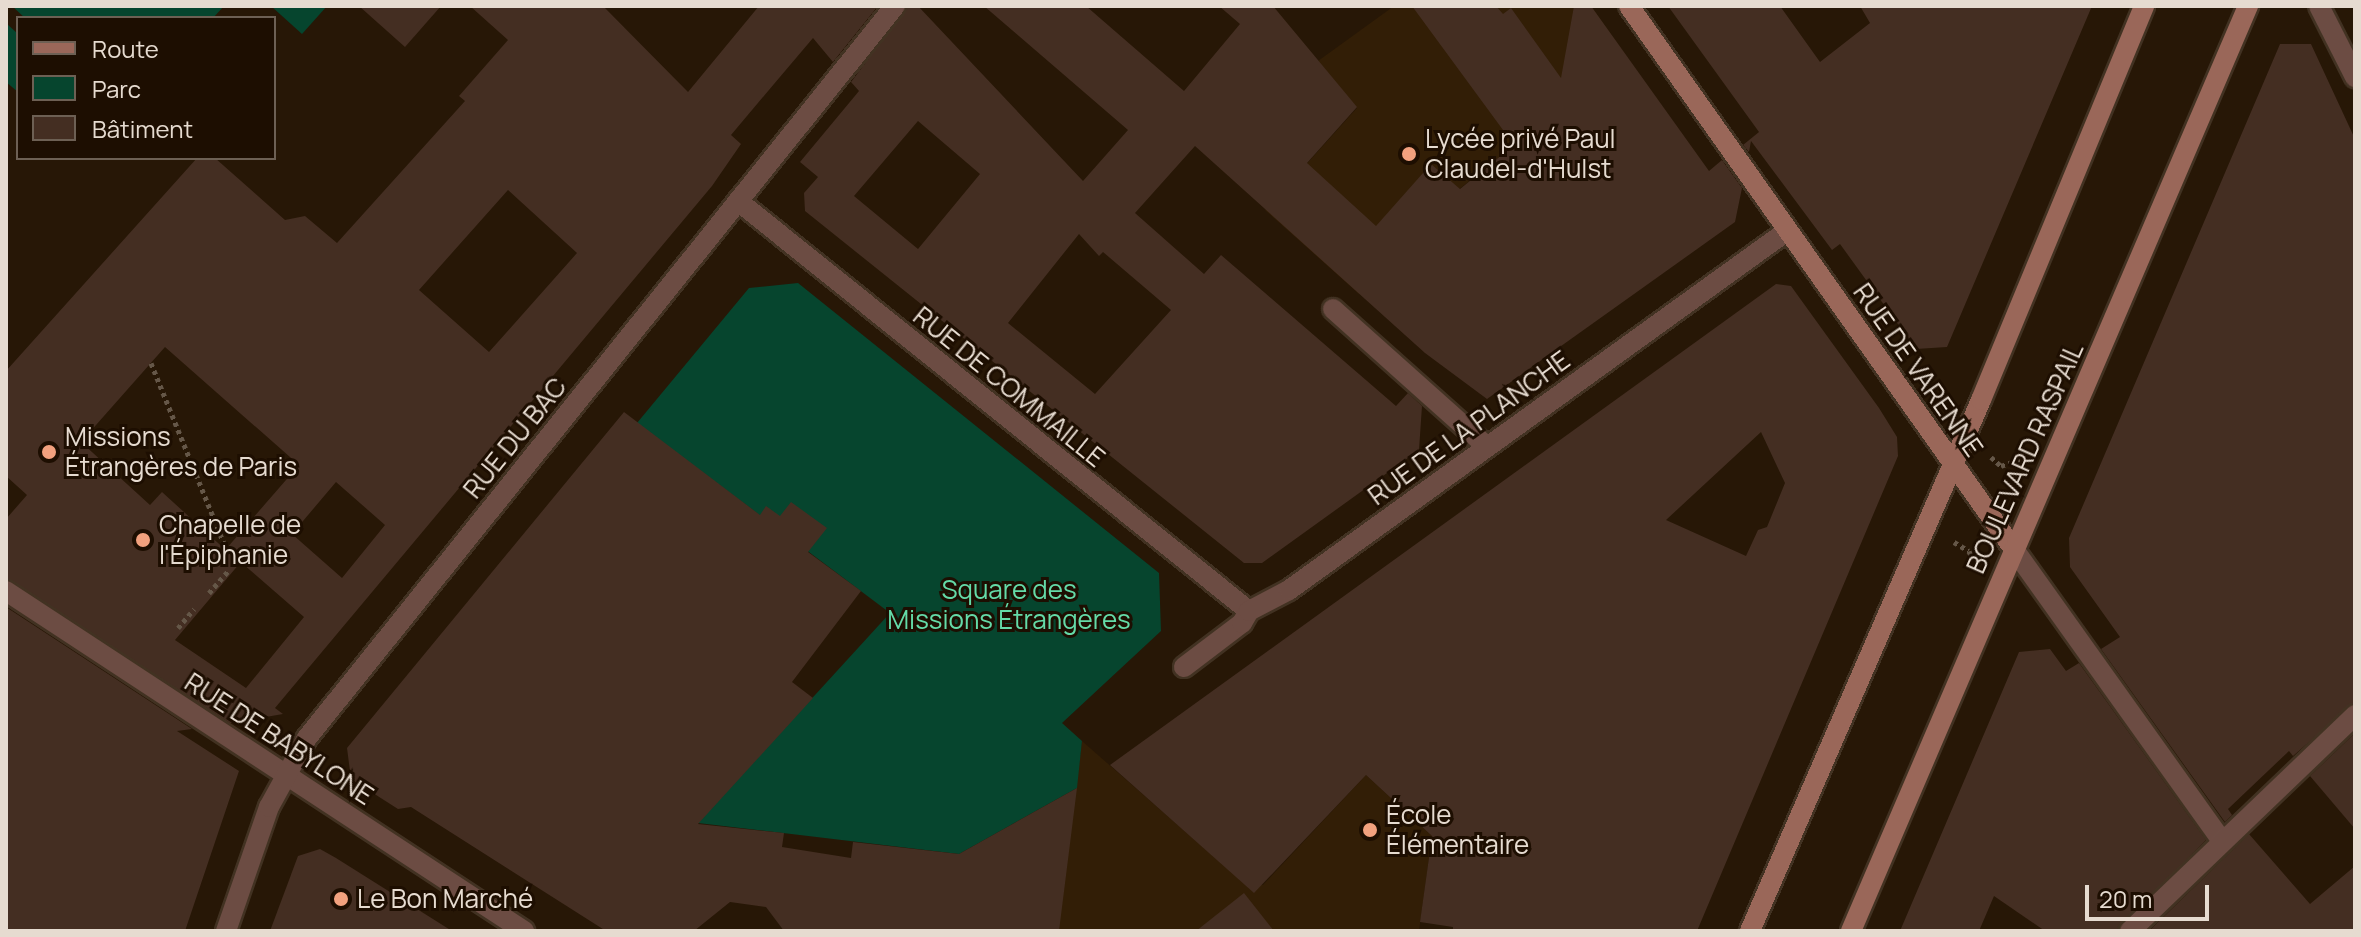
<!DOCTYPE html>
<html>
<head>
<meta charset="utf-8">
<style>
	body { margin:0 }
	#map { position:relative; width:2361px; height:937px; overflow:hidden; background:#271706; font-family:Manrope,sans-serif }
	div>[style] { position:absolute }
	.built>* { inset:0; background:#321e06 }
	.green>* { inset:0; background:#06452e }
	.building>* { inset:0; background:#442e22 }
	.path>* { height:5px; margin-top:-2.5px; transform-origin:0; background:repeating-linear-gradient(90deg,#655748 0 4px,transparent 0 8px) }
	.roads { filter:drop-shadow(2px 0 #423222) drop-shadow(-2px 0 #423222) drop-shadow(0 2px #423222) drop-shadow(0 -2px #423222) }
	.street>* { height:20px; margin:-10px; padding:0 10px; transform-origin:10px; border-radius:10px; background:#6c4c43 }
	.secondary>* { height:20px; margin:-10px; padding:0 10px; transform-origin:10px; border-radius:10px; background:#9a6759 }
	.dots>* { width:22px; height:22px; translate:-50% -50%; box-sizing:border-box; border:4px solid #1d0e01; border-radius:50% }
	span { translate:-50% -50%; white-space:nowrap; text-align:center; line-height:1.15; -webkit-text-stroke:6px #1d0e01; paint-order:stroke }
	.poi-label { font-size:26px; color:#e6dbd0 }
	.left { translate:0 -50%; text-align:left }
	.street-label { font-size:26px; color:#e6dbd0 }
	.park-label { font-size:26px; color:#64dba8 }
	.frame { position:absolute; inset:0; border:8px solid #e6dbd0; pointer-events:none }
	.legend { position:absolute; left:16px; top:16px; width:260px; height:144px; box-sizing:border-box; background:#1d0e01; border:2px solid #6d6054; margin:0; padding:10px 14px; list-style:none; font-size:24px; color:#e6dbd0 }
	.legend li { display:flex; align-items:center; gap:16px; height:40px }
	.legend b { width:40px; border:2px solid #6d6054 }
	.scale { position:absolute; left:2085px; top:885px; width:124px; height:36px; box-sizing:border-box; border:4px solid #e6dbd0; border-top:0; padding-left:10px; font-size:24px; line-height:28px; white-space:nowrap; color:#e6dbd0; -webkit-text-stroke:6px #1d0e01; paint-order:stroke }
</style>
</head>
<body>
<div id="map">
	<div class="built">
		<i style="clip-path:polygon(1394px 6px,1591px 6px,1626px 56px,1443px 202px,1359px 294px,1265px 210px,1357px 108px,1318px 61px)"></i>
		<i style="clip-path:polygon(1082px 741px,1245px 884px,1263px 885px,1366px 775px,1432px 836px,1419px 931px,1058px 931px)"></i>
	</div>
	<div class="green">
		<i style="clip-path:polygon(12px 6px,224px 6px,213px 18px,25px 18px)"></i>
		<i style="clip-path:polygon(271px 6px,327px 6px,302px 34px)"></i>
		<i style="clip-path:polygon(6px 23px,18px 34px,18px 92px,6px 82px)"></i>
		<i style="clip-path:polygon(798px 283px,1159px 573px,1161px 631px,1062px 723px,1082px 741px,1077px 788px,959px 854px,698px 823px,890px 613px,637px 423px,749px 288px)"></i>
	</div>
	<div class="building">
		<i style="clip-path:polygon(359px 6px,441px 6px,405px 47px)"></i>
		<i style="clip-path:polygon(evenodd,470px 6px,603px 6px,688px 92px,759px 6px,878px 6px,833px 62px,813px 38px,774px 84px,731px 135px,741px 144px,712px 186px,275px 708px,283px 714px,230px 723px,6px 578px,6px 519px,27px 495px,6px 476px,6px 371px,197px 158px,215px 158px,285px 220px,305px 216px,337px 243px,465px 101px,459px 96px,508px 40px,470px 6px,508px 190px,577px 253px,489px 352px,419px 290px,508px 190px,470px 6px,165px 347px,299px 465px,226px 549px,304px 617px,246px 688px,175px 640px,240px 563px,162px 492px,150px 505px,81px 442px,165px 347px,470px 6px,336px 482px,385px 525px,342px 578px,292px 534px,336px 482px)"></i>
		<i style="clip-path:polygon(evenodd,908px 6px,918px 6px,1083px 181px,1128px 130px,984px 6px,1086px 6px,1184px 91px,1240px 24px,1219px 6px,1273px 6px,1357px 107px,1307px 163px,1376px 226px,1431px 164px,1460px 189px,1514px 145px,1412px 6px,1496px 6px,1503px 14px,1511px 8px,1561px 78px,1574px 6px,1591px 6px,1709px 171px,1722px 160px,1742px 188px,1735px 222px,1487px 399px,1425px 353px,1195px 146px,1135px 213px,1204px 274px,1221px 255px,1396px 406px,1408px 393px,1422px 406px,1419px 450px,1262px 563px,1244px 563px,805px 211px,804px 193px,818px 177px,800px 162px,859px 91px,851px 82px,908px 6px,918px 121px,980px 174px,918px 249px,854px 196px,918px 121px,908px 6px,1079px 234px,1099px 256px,1103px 252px,1171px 310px,1095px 394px,1008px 323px,1079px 234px)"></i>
		<i style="clip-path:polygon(1668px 6px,1780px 6px,1820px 62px,1870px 23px,1860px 6px,2092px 6px,1947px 347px,1916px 349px,1840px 244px,1832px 250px,1751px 141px,1749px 152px,1743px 145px,1759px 132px)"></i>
		<i style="clip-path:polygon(2280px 44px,2311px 44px,2355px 139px,2355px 702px,2293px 756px,2289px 751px,2228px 809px,2232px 815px,2225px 822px,2101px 649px,2120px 637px,2070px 567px,2069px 538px)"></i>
		<i style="clip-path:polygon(evenodd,1776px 284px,1791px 286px,1879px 408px,1897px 437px,1898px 456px,1697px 931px,1453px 931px,1453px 927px,1420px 922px,1432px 836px,1366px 775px,1254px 893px,1110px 765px,1776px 284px,1761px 432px,1785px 483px,1767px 527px,1758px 530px,1746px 556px,1666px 520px,1761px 432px)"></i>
		<i style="clip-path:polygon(624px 412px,760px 515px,766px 506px,780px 516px,791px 502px,827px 528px,808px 552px,861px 591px,792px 682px,813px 698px,698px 824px,784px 833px,782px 847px,851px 858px,853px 842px,959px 854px,1077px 788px,1059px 931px,784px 931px,766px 907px,730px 902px,694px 931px,606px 931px,411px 807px,398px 809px,351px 779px,347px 748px)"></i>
		<i style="clip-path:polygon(6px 607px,192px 729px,177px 731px,239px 771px,185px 931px,6px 931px)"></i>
		<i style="clip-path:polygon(2050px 649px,2066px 671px,2079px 663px,2206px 840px,2117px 931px,2045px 931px,1994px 896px,1979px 931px,1900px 931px,2019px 652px)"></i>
		<i style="clip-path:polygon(2355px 733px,2355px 829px,2310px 776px)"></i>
		<i style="clip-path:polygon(2249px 834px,2310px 904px,2355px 866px,2355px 931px,2149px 931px)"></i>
		<i style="clip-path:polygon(320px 849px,336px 858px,452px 931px,270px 931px,298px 856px)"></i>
		<i style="clip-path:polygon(1244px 893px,1274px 931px,1196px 931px)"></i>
	</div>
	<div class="path">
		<i style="left:151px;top:363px;width:201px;rotate:68deg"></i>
		<i style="left:1991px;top:457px;width:13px;rotate:42deg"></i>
		<i style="left:2001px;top:466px;width:20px;rotate:-20deg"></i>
		<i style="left:1954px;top:542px;width:17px;rotate:31deg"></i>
		<i style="left:1969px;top:551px;width:12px;rotate:66deg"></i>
		<i style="left:209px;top:593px;width:29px;rotate:-49deg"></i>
		<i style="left:178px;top:628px;width:25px;rotate:-50deg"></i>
	</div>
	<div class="roads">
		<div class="street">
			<i style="left:2319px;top:6px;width:80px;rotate:63.1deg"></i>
			<i style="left:738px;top:201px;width:655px;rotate:38.74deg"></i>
			<i style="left:1333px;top:309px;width:205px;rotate:41.8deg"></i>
			<i style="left:2013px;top:548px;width:360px;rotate:54.5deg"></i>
			<i style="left:6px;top:591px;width:620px;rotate:33.28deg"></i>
			<i style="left:1184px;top:667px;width:73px;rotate:-37.2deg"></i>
			<i style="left:1242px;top:623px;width:14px;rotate:-60deg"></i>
			<i style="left:1249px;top:611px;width:45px;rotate:-27.7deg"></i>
			<i style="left:1289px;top:590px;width:614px;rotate:-35.79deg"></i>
			<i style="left:226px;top:931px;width:131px;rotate:-70.9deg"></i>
			<i style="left:269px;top:807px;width:79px;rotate:-61.2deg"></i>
			<i style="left:307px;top:738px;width:939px;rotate:-51.23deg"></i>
			<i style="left:2130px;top:931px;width:312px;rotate:-43.8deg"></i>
		</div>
		<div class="secondary">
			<i style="left:1629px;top:6px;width:664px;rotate:54.68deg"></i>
			<i style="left:1750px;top:931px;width:579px;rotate:-66.49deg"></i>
			<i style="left:1981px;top:400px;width:426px;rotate:-67.5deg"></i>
			<i style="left:1851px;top:931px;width:1007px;rotate:-66.77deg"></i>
		</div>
	</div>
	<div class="dots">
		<i style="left:1409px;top:154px;background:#f2a17e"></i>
		<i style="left:49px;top:452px;background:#f2a17e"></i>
		<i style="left:143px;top:540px;background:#f2a17e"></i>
		<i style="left:1370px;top:830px;background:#f2a17e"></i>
		<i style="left:341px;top:899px;background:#f2a17e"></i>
	</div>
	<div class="poi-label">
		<span class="left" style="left:1425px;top:154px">Lycée privé Paul<br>Claudel-d'Hulst</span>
		<span class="left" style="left:65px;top:452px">Missions<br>Étrangères de Paris</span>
		<span class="left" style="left:159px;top:540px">Chapelle de<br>l'Épiphanie</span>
		<span class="left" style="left:1386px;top:830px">École<br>Élémentaire</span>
		<span class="left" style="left:357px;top:899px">Le Bon Marché</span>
	</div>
	<div class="street-label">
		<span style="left:1918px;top:370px;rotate:55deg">RUE DE VARENNE</span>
		<span style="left:1009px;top:387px;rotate:39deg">RUE DE COMMAILLE</span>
		<span style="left:1469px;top:428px;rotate:-36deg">RUE DE LA PLANCHE</span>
		<span style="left:515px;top:438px;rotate:-51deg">RUE DU BAC</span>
		<span style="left:2025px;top:458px;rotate:-66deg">BOULEVARD RASPAIL</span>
		<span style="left:279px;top:739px;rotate:33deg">RUE DE BABYLONE</span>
	</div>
	<div class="park-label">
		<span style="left:1009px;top:605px">Square des<br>Missions Étrangères</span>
	</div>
	<div class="frame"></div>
	<ul class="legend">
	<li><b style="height:10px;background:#9a6759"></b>Route</li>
	<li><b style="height:22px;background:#06452e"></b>Parc</li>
	<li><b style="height:22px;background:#442e22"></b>Bâtiment</li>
	</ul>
	<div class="scale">20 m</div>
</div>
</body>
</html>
